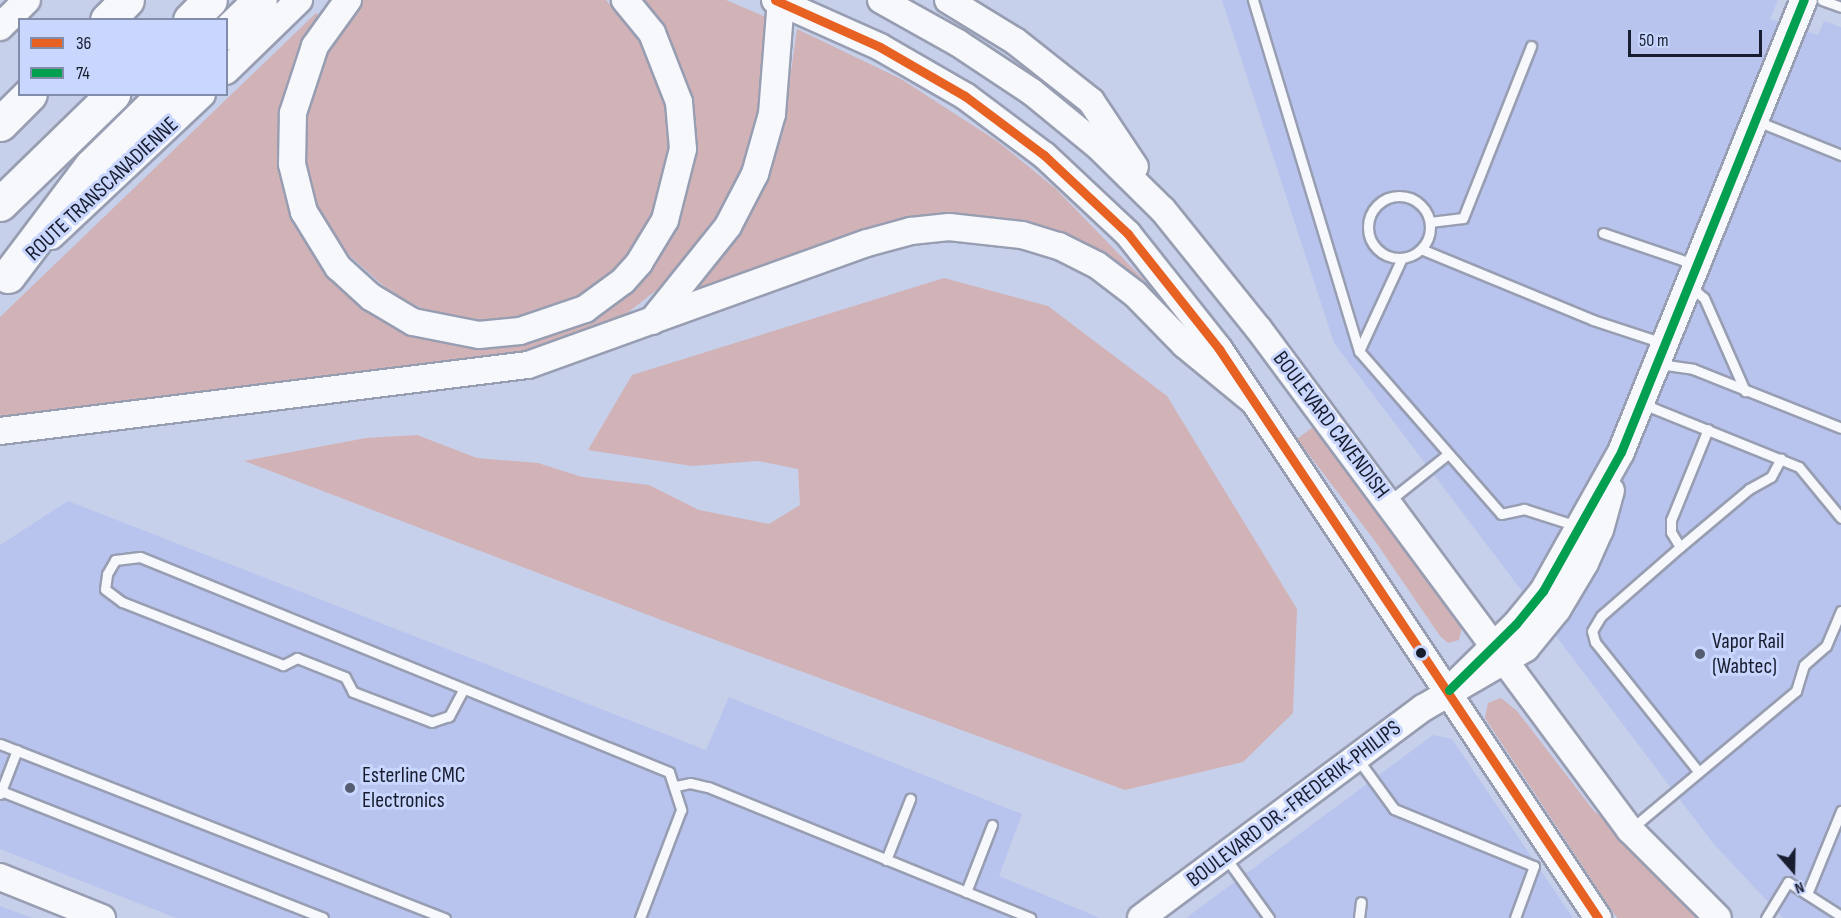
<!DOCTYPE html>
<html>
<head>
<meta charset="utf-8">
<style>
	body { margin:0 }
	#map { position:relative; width:1841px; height:918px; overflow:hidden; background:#c7d0ea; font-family:"Sofia Sans Condensed",sans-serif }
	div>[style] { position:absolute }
	.built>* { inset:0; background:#b8c4ee }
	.green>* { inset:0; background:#d1b2b7 }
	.roads { filter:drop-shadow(2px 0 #989eb2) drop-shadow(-2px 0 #989eb2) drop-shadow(0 2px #989eb2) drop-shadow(0 -2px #989eb2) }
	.lane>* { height:9px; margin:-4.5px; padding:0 4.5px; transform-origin:4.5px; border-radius:4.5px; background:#f7f8fc }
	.lane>.ring { margin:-4.5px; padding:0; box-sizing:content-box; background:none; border:9px solid #f7f8fc; border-radius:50% }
	.secondary>* { height:26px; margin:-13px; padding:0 13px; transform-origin:13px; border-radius:13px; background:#f7f8fc }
	.highway>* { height:33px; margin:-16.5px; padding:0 16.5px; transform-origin:16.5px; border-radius:16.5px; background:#f7f8fc }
	.bus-1>* { height:9px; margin:-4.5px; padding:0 4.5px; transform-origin:4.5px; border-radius:4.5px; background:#e76123 }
	.bus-2>* { height:9px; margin:-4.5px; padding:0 4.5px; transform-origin:4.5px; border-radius:4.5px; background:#019f4f }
	.dots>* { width:16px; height:16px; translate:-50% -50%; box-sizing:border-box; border:3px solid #c9d6fd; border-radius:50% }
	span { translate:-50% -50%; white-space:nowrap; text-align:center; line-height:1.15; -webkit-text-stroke:6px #c9d6fd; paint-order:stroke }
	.street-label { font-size:22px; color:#181d2f }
	.poi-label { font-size:22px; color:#181d2f }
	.left { translate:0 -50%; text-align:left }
	.legend { position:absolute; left:18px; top:18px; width:210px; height:78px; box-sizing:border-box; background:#c9d6fd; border:2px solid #828cab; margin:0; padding:8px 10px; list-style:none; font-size:18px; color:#181d2f }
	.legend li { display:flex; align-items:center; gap:12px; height:30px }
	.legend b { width:30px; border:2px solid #828cab }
	.north { position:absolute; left:1763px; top:840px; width:60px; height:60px; -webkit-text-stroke:4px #c9d6fd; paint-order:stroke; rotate:160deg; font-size:16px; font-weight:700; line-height:24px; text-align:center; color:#181d2f }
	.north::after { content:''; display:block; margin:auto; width:21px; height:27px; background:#181d2f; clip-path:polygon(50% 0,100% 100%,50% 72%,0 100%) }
	.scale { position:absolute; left:1628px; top:30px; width:134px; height:27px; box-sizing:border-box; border:3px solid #181d2f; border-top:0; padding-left:8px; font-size:18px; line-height:21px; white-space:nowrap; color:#181d2f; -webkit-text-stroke:4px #c9d6fd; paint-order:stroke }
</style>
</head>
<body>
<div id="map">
	<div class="built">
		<i style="clip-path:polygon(1222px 0,1778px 0,1770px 19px,1818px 35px,1824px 21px,1841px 27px,1841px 918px,1783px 918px,1712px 842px,1334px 343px)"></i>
		<i style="clip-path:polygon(68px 501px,706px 750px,729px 697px,1022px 814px,999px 876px,1100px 918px,176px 918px,0 849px,0 545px)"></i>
		<i style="clip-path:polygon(1433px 735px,1452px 739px,1573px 918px,1186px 918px)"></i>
		<i style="clip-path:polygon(0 906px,32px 918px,0 918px)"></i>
	</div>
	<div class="green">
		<i style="clip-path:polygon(363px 0,606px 0,639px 37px,653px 62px,667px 105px,668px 165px,658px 205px,644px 231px,620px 263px,593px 287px,561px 305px,527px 315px,491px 320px,457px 318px,428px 311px,394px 295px,341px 248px,322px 216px,309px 181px,304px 147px,306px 115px,320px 62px,339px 29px)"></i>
		<i style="clip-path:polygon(639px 0,726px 0,773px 20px,757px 140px,723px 217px,677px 274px,626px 314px,591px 333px,528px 355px,0 421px,0 317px,316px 13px,321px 17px,301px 51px,286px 99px,288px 189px,403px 326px,572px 325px,679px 213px,685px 195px,691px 161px,686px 89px,664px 33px)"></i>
		<i style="clip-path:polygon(797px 29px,901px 79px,997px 141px,1055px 188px,1144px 280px,1140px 284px,980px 218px,700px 292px,698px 285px,745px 224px,766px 180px,782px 136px)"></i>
		<i style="clip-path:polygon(944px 278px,1048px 306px,1167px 396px,1297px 609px,1293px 713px,1243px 762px,1125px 790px,672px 624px,244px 461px,366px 438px,417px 435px,477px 458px,538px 463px,582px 477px,649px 485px,699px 510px,769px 524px,800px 505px,798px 469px,758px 461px,692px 466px,588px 450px,632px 375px)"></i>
		<i style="clip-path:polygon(1313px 427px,1458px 620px,1462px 627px,1459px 640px,1448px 643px,1440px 636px,1375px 541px,1297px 439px)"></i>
		<i style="clip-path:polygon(1501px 698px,1517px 711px,1594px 811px,1621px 833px,1703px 918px,1617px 918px,1485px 718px,1488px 703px)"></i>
	</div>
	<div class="roads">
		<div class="lane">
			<i style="left:1253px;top:0;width:367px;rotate:73.2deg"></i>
			<i style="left:1359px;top:351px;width:216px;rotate:48.9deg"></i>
			<i style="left:1501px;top:514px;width:24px;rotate:-12deg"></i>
			<i style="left:1524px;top:509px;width:56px;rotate:17.8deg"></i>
			<i style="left:1822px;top:0;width:20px;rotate:20deg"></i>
			<i style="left:1757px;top:121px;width:91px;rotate:22deg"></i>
			<i class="ring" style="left:1368px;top:196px;width:53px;height:53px"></i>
			<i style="left:1430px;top:222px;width:33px;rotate:-7deg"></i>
			<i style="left:1463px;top:218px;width:185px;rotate:-68.4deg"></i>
			<i style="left:1603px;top:233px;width:96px;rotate:18.8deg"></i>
			<i style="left:1421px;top:249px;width:186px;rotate:22.4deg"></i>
			<i style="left:1593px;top:320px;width:74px;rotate:18.2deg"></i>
			<i style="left:1690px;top:286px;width:18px;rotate:41deg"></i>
			<i style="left:1704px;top:298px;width:102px;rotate:66.2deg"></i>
			<i style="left:1359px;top:351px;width:102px;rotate:-65.2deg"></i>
			<i style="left:1659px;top:364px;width:34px;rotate:8deg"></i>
			<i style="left:1693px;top:369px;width:159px;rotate:21.7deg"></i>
			<i style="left:1643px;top:404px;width:168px;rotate:22deg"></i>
			<i style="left:1799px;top:467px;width:66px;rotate:50.5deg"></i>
			<i style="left:1389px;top:501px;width:75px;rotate:-38.5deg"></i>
			<i style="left:1680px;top:547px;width:17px;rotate:-121deg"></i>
			<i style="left:1671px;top:532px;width:12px;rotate:-90deg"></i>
			<i style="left:1671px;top:520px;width:98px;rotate:-67.9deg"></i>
			<i style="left:463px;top:690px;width:30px;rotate:118deg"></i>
			<i style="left:449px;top:716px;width:18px;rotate:161deg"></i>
			<i style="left:432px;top:722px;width:85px;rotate:-159.2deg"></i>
			<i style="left:353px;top:692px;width:17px;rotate:-118deg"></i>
			<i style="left:345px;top:677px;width:52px;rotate:-158.4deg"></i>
			<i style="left:297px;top:658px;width:16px;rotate:153deg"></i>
			<i style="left:283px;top:665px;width:173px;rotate:-158.6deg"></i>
			<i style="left:122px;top:602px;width:21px;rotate:-143deg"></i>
			<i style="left:105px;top:589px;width:15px;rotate:-82deg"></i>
			<i style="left:107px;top:574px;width:16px;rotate:-60deg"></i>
			<i style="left:115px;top:560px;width:25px;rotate:-7deg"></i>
			<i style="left:140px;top:557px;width:571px;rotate:22.12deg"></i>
			<i style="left:669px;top:772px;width:40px;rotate:72deg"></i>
			<i style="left:681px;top:810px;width:116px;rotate:110.8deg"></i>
			<i style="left:0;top:744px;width:478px;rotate:21.4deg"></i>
			<i style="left:1357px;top:758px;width:63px;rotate:54deg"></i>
			<i style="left:1394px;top:809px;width:151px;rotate:22.2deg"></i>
			<i style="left:1534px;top:866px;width:55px;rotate:110.1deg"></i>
			<i style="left:1698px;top:771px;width:165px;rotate:-128.6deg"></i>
			<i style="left:1595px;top:642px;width:11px;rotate:-105deg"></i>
			<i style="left:1592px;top:631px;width:17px;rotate:-59deg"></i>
			<i style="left:1601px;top:616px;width:105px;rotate:-41.1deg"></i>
			<i style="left:1680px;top:547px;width:90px;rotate:-40deg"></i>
			<i style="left:1749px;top:489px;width:25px;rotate:-29deg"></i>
			<i style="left:1771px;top:477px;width:21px;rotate:-62deg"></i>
			<i style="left:676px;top:786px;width:14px;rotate:-12deg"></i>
			<i style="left:690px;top:783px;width:18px;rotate:13deg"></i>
			<i style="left:708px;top:787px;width:348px;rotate:22.1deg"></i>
			<i style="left:1px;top:791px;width:346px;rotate:21.5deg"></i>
			<i style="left:0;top:794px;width:47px;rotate:-68.9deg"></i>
			<i style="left:1632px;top:828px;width:214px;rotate:-39.9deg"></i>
			<i style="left:1796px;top:691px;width:27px;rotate:-73deg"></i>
			<i style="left:1804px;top:665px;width:29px;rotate:-41deg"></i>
			<i style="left:1826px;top:646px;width:38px;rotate:-67deg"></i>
			<i style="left:1226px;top:858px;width:74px;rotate:54.4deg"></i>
			<i style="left:886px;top:860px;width:66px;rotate:-68.5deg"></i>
			<i style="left:966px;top:892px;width:72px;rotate:-68.8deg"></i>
			<i style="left:1807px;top:894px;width:90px;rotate:-67.7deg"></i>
			<i style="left:1359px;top:918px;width:16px;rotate:-83deg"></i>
			<i style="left:1766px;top:918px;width:42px;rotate:-58.6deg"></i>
			<i style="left:1788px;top:882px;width:63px;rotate:32.7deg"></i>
		</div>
		<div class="secondary">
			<i style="left:348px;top:0;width:57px;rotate:125.7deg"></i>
			<i style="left:315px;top:46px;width:71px;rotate:108.2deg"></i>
			<i style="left:293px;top:113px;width:51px;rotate:91.1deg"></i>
			<i style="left:292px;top:164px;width:49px;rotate:76deg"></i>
			<i style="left:304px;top:212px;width:65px;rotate:58.3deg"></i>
			<i style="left:338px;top:267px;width:45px;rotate:42.3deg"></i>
			<i style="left:371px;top:297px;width:49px;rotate:30.8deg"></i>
			<i style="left:413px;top:322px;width:67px;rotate:11.1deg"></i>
			<i style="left:479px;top:335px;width:41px;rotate:-5.6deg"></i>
			<i style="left:520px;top:331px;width:69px;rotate:-18.7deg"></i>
			<i style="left:585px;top:309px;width:47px;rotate:-36.4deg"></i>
			<i style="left:623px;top:281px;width:24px;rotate:-48deg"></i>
			<i style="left:639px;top:263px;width:50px;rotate:-58.8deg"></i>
			<i style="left:665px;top:220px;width:73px;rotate:-75.8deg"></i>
			<i style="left:683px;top:149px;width:47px;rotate:-94.9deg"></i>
			<i style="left:679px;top:102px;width:74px;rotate:-111.4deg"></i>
			<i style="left:652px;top:33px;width:43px;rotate:-129.3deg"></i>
			<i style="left:775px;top:0;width:115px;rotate:24.1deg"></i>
			<i style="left:880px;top:47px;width:98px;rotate:30deg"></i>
			<i style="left:965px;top:96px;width:99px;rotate:36.8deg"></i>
			<i style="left:1044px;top:155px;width:115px;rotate:43.2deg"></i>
			<i style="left:1128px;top:234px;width:147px;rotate:51.6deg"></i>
			<i style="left:1219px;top:349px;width:684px;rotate:56.33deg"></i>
			<i style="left:881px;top:0;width:88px;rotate:29.2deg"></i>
			<i style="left:958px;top:43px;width:89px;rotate:33.5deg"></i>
			<i style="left:1032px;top:92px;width:85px;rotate:39.3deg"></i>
			<i style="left:1098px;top:146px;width:91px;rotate:44.6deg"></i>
			<i style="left:1163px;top:210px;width:151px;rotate:51.2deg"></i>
			<i style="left:1258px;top:328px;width:625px;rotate:53.46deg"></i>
			<i style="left:1630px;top:830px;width:124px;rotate:45deg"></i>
			<i style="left:948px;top:0;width:79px;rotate:31.5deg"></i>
			<i style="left:1015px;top:41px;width:97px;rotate:38.3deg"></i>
			<i style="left:1091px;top:101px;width:79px;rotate:56.3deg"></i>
			<i style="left:0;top:27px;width:38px;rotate:-45deg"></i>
			<i style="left:226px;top:71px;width:102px;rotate:-44.2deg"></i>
			<i style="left:51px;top:236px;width:207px;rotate:-43.2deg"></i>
			<i style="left:652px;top:321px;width:122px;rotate:-51.3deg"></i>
			<i style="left:728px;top:226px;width:59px;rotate:-62.6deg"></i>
			<i style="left:755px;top:174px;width:62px;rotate:-74.2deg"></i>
			<i style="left:772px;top:114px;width:114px;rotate:-85.5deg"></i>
			<i style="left:0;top:431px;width:532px;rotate:-7.13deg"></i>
			<i style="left:528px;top:365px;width:360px;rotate:-19.8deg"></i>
			<i style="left:867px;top:243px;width:46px;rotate:-15.3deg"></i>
			<i style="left:911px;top:231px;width:38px;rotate:-6deg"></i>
			<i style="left:949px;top:227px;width:73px;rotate:6.3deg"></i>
			<i style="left:1022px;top:235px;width:39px;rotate:17deg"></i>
			<i style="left:1059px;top:246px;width:42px;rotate:26.6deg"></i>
			<i style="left:1097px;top:265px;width:48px;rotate:37.3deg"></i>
			<i style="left:1135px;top:294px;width:71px;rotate:45.6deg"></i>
			<i style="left:1185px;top:345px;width:87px;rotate:39.4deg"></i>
			<i style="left:1448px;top:691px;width:95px;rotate:-44.6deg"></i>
			<i style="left:1516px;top:624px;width:43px;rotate:-50.7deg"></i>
			<i style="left:1543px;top:591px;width:159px;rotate:-60.7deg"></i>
			<i style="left:1621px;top:452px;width:488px;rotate:-68deg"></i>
			<i style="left:0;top:877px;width:110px;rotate:21.9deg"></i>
			<i style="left:1141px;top:918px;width:352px;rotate:-36.7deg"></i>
			<i style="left:1423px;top:708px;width:119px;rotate:-30.2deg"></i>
			<i style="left:1526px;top:648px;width:49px;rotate:-50.8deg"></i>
			<i style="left:1557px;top:610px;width:55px;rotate:-59.2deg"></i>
			<i style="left:1585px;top:563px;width:36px;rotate:-66deg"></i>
			<i style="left:1600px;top:530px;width:41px;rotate:-74.6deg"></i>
		</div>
		<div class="highway">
			<i style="left:107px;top:20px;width:28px;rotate:-45deg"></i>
			<i style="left:190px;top:20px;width:28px;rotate:-45deg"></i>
			<i style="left:226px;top:33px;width:47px;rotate:-44.1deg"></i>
			<i style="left:0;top:124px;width:42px;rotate:-45deg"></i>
			<i style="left:0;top:204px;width:158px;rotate:-44.2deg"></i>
			<i style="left:8px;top:276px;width:138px;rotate:-53deg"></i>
			<i style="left:91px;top:166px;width:103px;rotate:-44.6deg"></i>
		</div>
	</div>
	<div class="bus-1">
		<i style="left:775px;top:0;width:115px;rotate:24.1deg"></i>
		<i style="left:880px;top:47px;width:98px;rotate:30deg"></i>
		<i style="left:965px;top:96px;width:99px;rotate:36.8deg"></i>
		<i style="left:1044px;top:155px;width:115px;rotate:43.2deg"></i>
		<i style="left:1128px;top:234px;width:147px;rotate:51.6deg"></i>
		<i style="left:1219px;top:349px;width:684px;rotate:56.33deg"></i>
	</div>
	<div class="bus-2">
		<i style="left:1449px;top:690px;width:94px;rotate:-44.6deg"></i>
		<i style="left:1516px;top:624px;width:43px;rotate:-50.7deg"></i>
		<i style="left:1543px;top:591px;width:159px;rotate:-60.7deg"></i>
		<i style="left:1621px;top:452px;width:488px;rotate:-68deg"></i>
	</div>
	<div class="dots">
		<i style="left:1421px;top:653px;background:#181d2f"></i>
		<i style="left:1700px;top:654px;background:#555c70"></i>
		<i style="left:350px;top:788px;background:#555c70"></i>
	</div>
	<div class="street-label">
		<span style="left:102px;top:189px;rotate:-43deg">ROUTE TRANSCANADIENNE</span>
		<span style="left:1331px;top:425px;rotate:53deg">BOULEVARD CAVENDISH</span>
		<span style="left:1294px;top:804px;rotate:-37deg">BOULEVARD DR.-FREDERIK-PHILIPS</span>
	</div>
	<div class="poi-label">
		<span class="left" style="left:1712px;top:654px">Vapor Rail<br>(Wabtec)</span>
		<span class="left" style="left:362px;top:788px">Esterline CMC<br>Electronics</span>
	</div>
	<ul class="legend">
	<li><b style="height:8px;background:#e76123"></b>36</li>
	<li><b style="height:8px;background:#019f4f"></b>74</li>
	</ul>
	<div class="north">N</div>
	<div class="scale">50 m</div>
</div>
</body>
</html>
